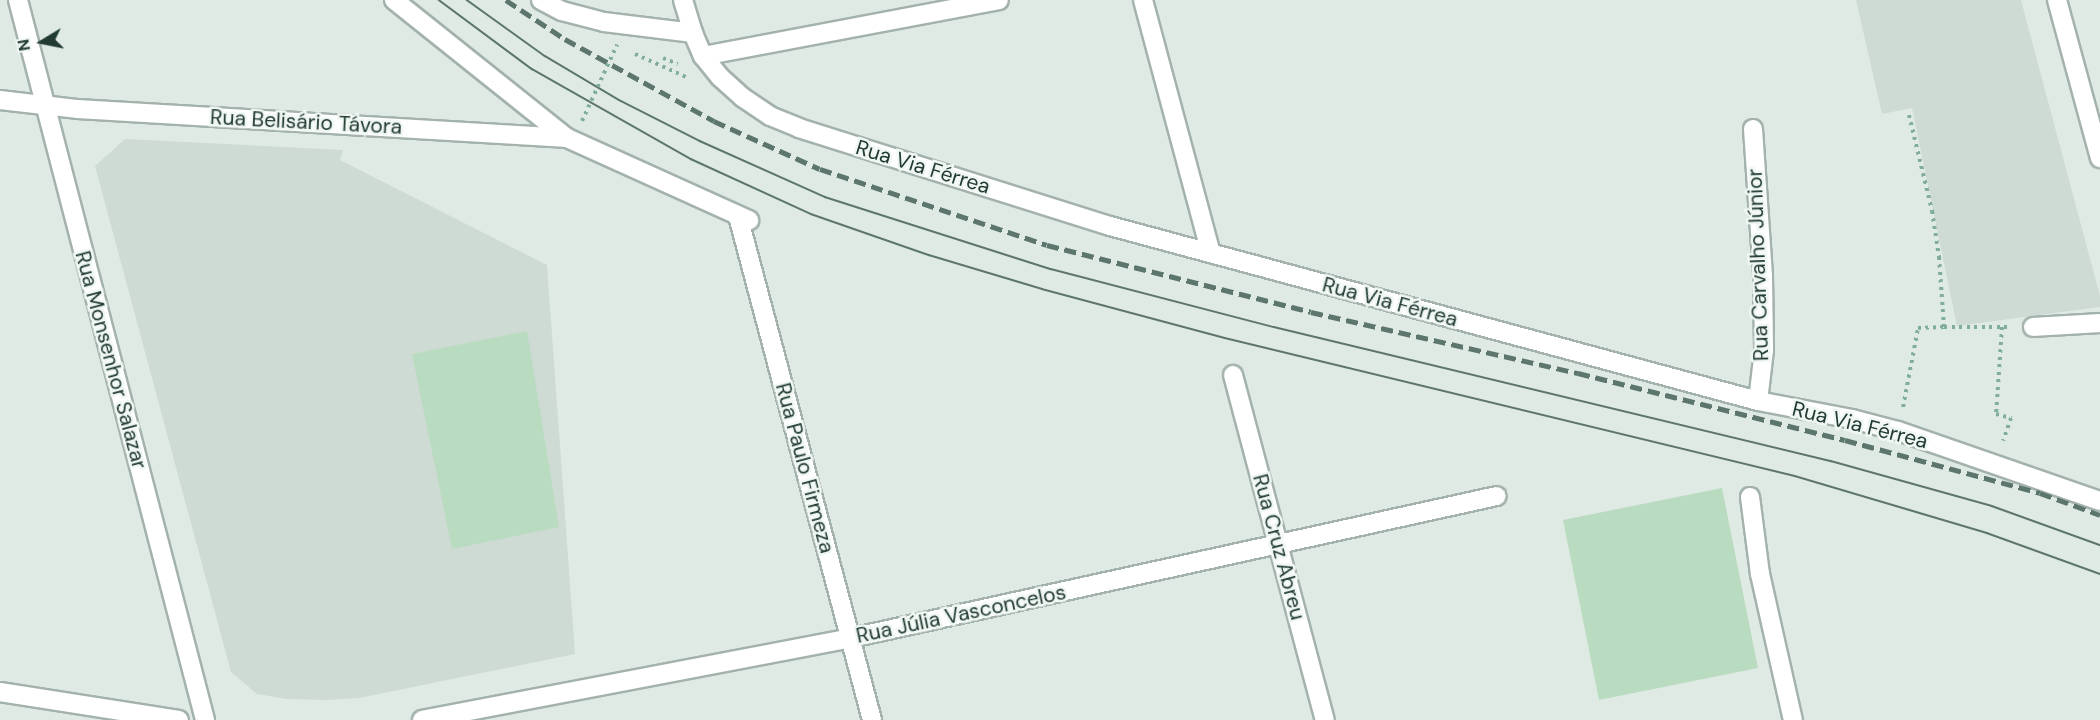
<!DOCTYPE html>
<html>
<head>
<meta charset="utf-8">
<style>
	body { margin:0 }
	#map { position:relative; width:2100px; height:720px; overflow:hidden; background:#e0eae5; font-family:"DM Sans",sans-serif }
	div>[style] { position:absolute }
	.built>* { inset:0; background:#cedad4 }
	.green>* { inset:0; background:#b9dbc0 }
	.path>* { height:4px; margin-top:-2px; transform-origin:0; background:repeating-linear-gradient(90deg,#81ad9d 0 3px,transparent 0 7.5px) }
	.roads { filter:drop-shadow(2px 0 #a3b2ac) drop-shadow(-2px 0 #a3b2ac) drop-shadow(0 2px #a3b2ac) drop-shadow(0 -2px #a3b2ac) }
	.minor>* { height:18px; margin:-9px; padding:0 9px; transform-origin:9px; border-radius:9px; background:#fff }
	.tram>* { height:1.5px; margin:-0.75px; padding:0 0.75px; transform-origin:0.75px; border-radius:0.75px; background:#5c766d }
	.rail>* { height:4.5px; margin-top:-2.25px; transform-origin:0; background:repeating-linear-gradient(90deg,#5c766d 0 12px,transparent 0 18px) }
	.path-bridge>* { height:4px; margin-top:-2px; transform-origin:0; background:repeating-linear-gradient(90deg,#81ad9d 0 3px,transparent 0 7.5px) }
	span { translate:-50% -50%; white-space:nowrap; text-align:center; line-height:1.15; -webkit-text-stroke:5px #f0f7f3; paint-order:stroke }
	.street-label { font-size:21px; color:#213a32 }
	.north { position:absolute; left:12px; top:12px; width:60px; height:60px; -webkit-text-stroke:4px #f0f7f3; paint-order:stroke; rotate:260deg; font-size:16px; font-weight:700; line-height:24px; text-align:center; color:#213a32 }
	.north::after { content:''; display:block; margin:auto; width:21px; height:27px; background:#213a32; clip-path:polygon(50% 0,100% 100%,50% 72%,0 100%) }
</style>
</head>
<body>
<div id="map">
	<div class="built">
		<i style="clip-path:polygon(1856px 0,2021px 0,2100px 296px,2100px 307px,1957px 326px,1912px 108px,1882px 114px)"></i>
		<i style="clip-path:polygon(125px 139px,343px 150px,340px 160px,547px 265px,575px 654px,359px 698px,328px 700px,287px 699px,257px 694px,231px 672px,95px 166px)"></i>
	</div>
	<div class="green">
		<i style="clip-path:polygon(527px 331px,559px 527px,452px 549px,412px 354px)"></i>
		<i style="clip-path:polygon(1722px 488px,1758px 668px,1599px 700px,1563px 520px)"></i>
	</div>
	<div class="path">
		<i style="left:635px;top:54px;width:56px;rotate:24.3deg"></i>
		<i style="left:663px;top:58px;width:16px;rotate:22deg"></i>
		<i style="left:1909px;top:115px;width:99px;rotate:76.5deg"></i>
		<i style="left:1932px;top:211px;width:47px;rotate:81.3deg"></i>
		<i style="left:1939px;top:257px;width:70px;rotate:85.9deg"></i>
		<i style="left:1944px;top:327px;width:66px"></i>
		<i style="left:2002px;top:327px;width:87px;rotate:93.9deg"></i>
		<i style="left:1996px;top:414px;width:16px;rotate:15deg"></i>
		<i style="left:2011px;top:418px;width:24px;rotate:109deg"></i>
		<i style="left:1903px;top:407px;width:80px;rotate:-79.2deg"></i>
		<i style="left:1918px;top:328px;width:26px;rotate:-2deg"></i>
	</div>
	<div class="roads">
		<div class="minor">
			<i style="left:18px;top:0;width:744px;rotate:75.44deg"></i>
			<i style="left:394px;top:0;width:221px;rotate:38.6deg"></i>
			<i style="left:567px;top:138px;width:200px;rotate:24.3deg"></i>
			<i style="left:541px;top:0;width:24px;rotate:28deg"></i>
			<i style="left:562px;top:11px;width:43px;rotate:14.7deg"></i>
			<i style="left:604px;top:22px;width:90px;rotate:7deg"></i>
			<i style="left:683px;top:0;width:34px;rotate:73deg"></i>
			<i style="left:693px;top:33px;width:25px;rotate:67deg"></i>
			<i style="left:703px;top:56px;width:27px;rotate:51deg"></i>
			<i style="left:720px;top:77px;width:30px;rotate:42deg"></i>
			<i style="left:742px;top:97px;width:34px;rotate:34deg"></i>
			<i style="left:770px;top:116px;width:31px;rotate:22deg"></i>
			<i style="left:799px;top:128px;width:326px;rotate:17.5deg"></i>
			<i style="left:1110px;top:226px;width:671px;rotate:15.11deg"></i>
			<i style="left:1758px;top:401px;width:96px;rotate:10.8deg"></i>
			<i style="left:1852px;top:419px;width:48px;rotate:14.6deg"></i>
			<i style="left:1898px;top:431px;width:214px;rotate:19.1deg"></i>
			<i style="left:1143px;top:0;width:262px;rotate:75deg"></i>
			<i style="left:2057px;top:0;width:164px;rotate:74.8deg"></i>
			<i style="left:703px;top:56px;width:301px;rotate:-10.7deg"></i>
			<i style="left:0;top:100px;width:79px;rotate:6.6deg"></i>
			<i style="left:78px;top:109px;width:490px;rotate:3.4deg"></i>
			<i style="left:1753px;top:129px;width:147px;rotate:86.1deg"></i>
			<i style="left:1763px;top:276px;width:74px;rotate:89.2deg"></i>
			<i style="left:1764px;top:350px;width:51px;rotate:96.7deg"></i>
			<i style="left:738px;top:216px;width:522px;rotate:75.11deg"></i>
			<i style="left:2033px;top:327px;width:67px;rotate:-3.4deg"></i>
			<i style="left:1233px;top:375px;width:357px;rotate:75.1deg"></i>
			<i style="left:1750px;top:497px;width:78px;rotate:82.6deg"></i>
			<i style="left:1760px;top:574px;width:150px;rotate:77.3deg"></i>
			<i style="left:0;top:692px;width:181px;rotate:8.9deg"></i>
			<i style="left:422px;top:720px;width:437px;rotate:-10.8deg"></i>
			<i style="left:851px;top:638px;width:661px;rotate:-12.4deg"></i>
		</div>
	</div>
	<div class="tram">
		<i style="left:439px;top:0;width:116px;rotate:36.6deg"></i>
		<i style="left:532px;top:69px;width:183px;rotate:29.5deg"></i>
		<i style="left:691px;top:159px;width:132px;rotate:24.6deg"></i>
		<i style="left:811px;top:214px;width:125px;rotate:19.2deg"></i>
		<i style="left:929px;top:255px;width:118px;rotate:16.7deg"></i>
		<i style="left:1042px;top:289px;width:189px;rotate:15deg"></i>
		<i style="left:1225px;top:338px;width:586px;rotate:13.61deg"></i>
		<i style="left:1795px;top:476px;width:200px;rotate:16.5deg"></i>
		<i style="left:1987px;top:533px;width:120px;rotate:19.9deg"></i>
		<i style="left:467px;top:0;width:96px;rotate:35.7deg"></i>
		<i style="left:545px;top:56px;width:88px;rotate:30.6deg"></i>
		<i style="left:621px;top:101px;width:89px;rotate:26.9deg"></i>
		<i style="left:700px;top:141px;width:137px;rotate:24.1deg"></i>
		<i style="left:825px;top:197px;width:237px;rotate:17.7deg"></i>
		<i style="left:1051px;top:269px;width:230px;rotate:14.6deg"></i>
		<i style="left:1274px;top:327px;width:573px;rotate:13.53deg"></i>
		<i style="left:1831px;top:461px;width:167px;rotate:15.6deg"></i>
		<i style="left:1992px;top:506px;width:115px;rotate:19.9deg"></i>
	</div>
	<div class="rail">
		<i style="left:506px;top:0;width:71px;rotate:33.5deg"></i>
		<i style="left:565px;top:39px;width:170px;rotate:28.8deg"></i>
		<i style="left:714px;top:121px;width:116px;rotate:24.4deg"></i>
		<i style="left:820px;top:169px;width:239px;rotate:18.5deg"></i>
		<i style="left:1047px;top:245px;width:272px;rotate:14.2deg"></i>
		<i style="left:1311px;top:312px;width:274px;rotate:12.9deg"></i>
		<i style="left:1578px;top:373px;width:275px;rotate:14.1deg"></i>
		<i style="left:1845px;top:440px;width:202px;rotate:15.2deg"></i>
		<i style="left:2040px;top:493px;width:64px;rotate:20.1deg"></i>
	</div>
	<div class="path-bridge">
		<i style="left:582px;top:121px;width:84px;rotate:-65.3deg"></i>
	</div>
	<div class="street-label">
		<span style="left:306px;top:122px;rotate:3deg">Rua Belisário Távora</span>
		<span style="left:923px;top:167px;rotate:17deg">Rua Via Férrea</span>
		<span style="left:1758px;top:265px;rotate:-92deg">Rua Carvalho Júnior</span>
		<span style="left:1390px;top:302px;rotate:15deg">Rua Via Férrea</span>
		<span style="left:111px;top:360px;rotate:75deg">Rua Monsenhor Salazar</span>
		<span style="left:1860px;top:425px;rotate:14deg">Rua Via Férrea</span>
		<span style="left:805px;top:468px;rotate:75deg">Rua Paulo Firmeza</span>
		<span style="left:1279px;top:547px;rotate:75deg">Rua Cruz Abreu</span>
		<span style="left:961px;top:614px;rotate:-12deg">Rua Júlia Vasconcelos</span>
	</div>
	<div class="north">N</div>
</div>
</body>
</html>
